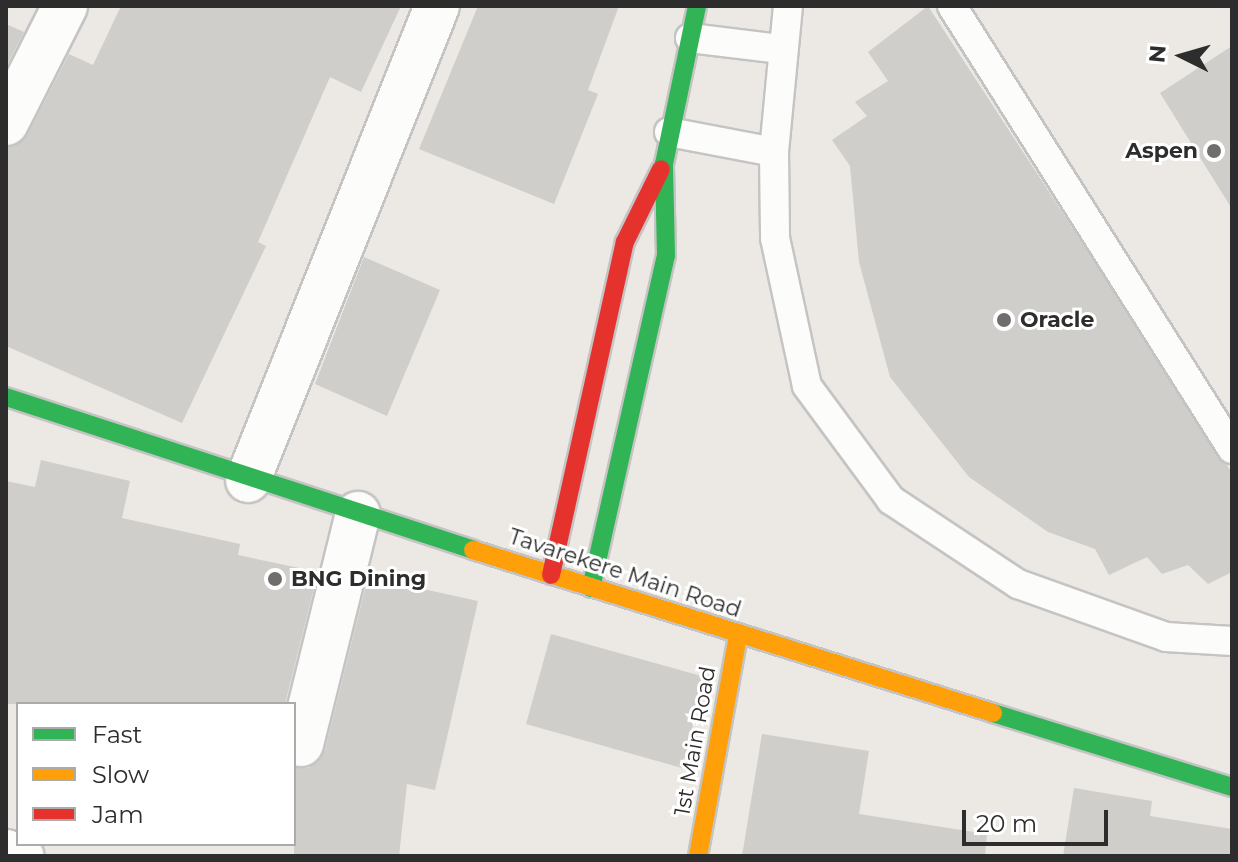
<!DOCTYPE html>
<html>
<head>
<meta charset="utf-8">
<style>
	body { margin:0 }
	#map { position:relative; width:1238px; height:862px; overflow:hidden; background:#ece8e3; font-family:Montserrat,sans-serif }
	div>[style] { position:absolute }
	.building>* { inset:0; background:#d0ceca }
	.roads { filter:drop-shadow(2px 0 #c5c4c4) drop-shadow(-2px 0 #c5c4c4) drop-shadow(0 2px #c5c4c4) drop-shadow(0 -2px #c5c4c4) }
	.lane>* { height:28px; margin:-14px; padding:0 14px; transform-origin:14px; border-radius:14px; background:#fcfcfb }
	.street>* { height:44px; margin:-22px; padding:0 22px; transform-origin:22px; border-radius:22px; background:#fcfcfb }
	.fast>* { height:18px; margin:-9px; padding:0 9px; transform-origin:9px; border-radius:9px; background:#30b455 }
	.slow>* { height:18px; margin:-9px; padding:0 9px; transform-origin:9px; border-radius:9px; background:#ff9f0a }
	.jam>* { height:18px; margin:-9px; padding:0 9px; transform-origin:9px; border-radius:9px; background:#e5322d }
	.dots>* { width:22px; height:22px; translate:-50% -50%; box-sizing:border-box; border:4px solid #fff; border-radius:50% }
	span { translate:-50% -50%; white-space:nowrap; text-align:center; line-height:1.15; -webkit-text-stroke:6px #fff; paint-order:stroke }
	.poi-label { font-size:22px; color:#2d2d2d; font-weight:700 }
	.right { translate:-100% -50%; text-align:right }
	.left { translate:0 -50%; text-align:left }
	.street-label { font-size:22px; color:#2d2d2d }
	.frame { position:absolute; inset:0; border:8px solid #2d2d2d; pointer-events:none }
	.legend { position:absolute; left:16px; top:702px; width:280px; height:144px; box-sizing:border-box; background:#fff; border:2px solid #ababab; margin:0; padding:10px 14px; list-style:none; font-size:24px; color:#2d2d2d }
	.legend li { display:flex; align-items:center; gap:16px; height:40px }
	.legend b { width:40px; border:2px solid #ababab }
	.north { position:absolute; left:1142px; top:16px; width:80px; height:80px; -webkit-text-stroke:6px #fff; paint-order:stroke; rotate:275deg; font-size:22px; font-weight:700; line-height:32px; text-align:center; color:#2d2d2d }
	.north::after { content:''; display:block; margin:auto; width:28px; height:36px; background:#2d2d2d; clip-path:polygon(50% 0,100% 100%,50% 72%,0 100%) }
	.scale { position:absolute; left:962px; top:810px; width:146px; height:36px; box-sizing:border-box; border:4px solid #2d2d2d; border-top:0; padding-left:10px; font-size:24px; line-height:28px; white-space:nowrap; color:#2d2d2d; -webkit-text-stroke:6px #fff; paint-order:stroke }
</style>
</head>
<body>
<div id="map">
	<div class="building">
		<i style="clip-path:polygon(121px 6px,401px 6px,361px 92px,330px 77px,258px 242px,266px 246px,182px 423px,6px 346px,6px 148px,28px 134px,69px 54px,93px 65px)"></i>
		<i style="clip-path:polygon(478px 6px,619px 6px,588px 90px,598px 94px,554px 204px,419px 149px)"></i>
		<i style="clip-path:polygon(928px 6px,1232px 473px,1232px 572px,1208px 584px,1188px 565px,1162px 574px,1147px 557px,1109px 575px,1095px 549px,1048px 532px,969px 477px,890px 377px,859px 262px,850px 166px,832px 140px,867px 116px,855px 102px,888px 81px,868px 52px)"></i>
		<i style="clip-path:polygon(6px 24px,24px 32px,6px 67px)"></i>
		<i style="clip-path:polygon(1232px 46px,1232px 209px,1160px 93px)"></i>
		<i style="clip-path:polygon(364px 257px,440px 290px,387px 416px,315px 384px)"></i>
		<i style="clip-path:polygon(41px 460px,130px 481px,122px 518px,240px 544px,238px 555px,318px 572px,285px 704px,6px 704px,6px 481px,35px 487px)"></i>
		<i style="clip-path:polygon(368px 577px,478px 601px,435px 790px,407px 784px,399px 856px,294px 856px,294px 768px,309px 768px,325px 750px)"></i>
		<i style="clip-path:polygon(551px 634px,705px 677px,682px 768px,526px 724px)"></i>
		<i style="clip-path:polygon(762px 734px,869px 751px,859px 814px,987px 834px,985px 856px,742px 856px)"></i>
		<i style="clip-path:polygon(1074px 788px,1152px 801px,1150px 816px,1232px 829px,1232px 856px,1063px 856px)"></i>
	</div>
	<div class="roads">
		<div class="lane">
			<i style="left:788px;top:6px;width:147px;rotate:95.5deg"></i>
			<i style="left:774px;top:152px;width:86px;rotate:89.3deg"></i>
			<i style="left:775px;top:238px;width:151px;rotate:77.8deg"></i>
			<i style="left:807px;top:386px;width:142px;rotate:53.6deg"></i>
			<i style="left:891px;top:500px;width:152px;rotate:33.5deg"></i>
			<i style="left:1018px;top:584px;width:157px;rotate:19.7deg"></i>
			<i style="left:1166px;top:637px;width:66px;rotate:3.5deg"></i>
			<i style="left:952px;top:6px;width:524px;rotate:57.7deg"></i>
			<i style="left:690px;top:38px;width:92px;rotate:6.9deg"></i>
			<i style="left:669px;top:132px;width:107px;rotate:10.8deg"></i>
		</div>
		<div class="street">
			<i style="left:6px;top:123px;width:131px;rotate:-63.2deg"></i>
			<i style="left:248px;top:480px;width:510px;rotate:-68.26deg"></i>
			<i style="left:301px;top:744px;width:237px;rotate:-76.1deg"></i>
			<i style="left:6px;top:852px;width:16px;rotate:15deg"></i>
		</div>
		<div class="fast">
			<i style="left:6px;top:397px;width:491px;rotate:18.1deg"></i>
			<i style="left:591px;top:588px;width:341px;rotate:-77.3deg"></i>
			<i style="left:666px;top:255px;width:91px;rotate:-91.3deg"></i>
			<i style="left:664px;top:164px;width:161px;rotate:-78.2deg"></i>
			<i style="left:993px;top:713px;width:250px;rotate:17.2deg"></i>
		</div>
		<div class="slow">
			<i style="left:473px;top:550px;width:545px;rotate:17.4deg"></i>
			<i style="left:698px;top:856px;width:225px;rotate:-79.7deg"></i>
		</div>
		<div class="jam">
			<i style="left:551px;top:575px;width:341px;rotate:-77.5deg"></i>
			<i style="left:625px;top:242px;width:81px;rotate:-63.7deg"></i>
		</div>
	</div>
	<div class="dots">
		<i style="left:1214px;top:151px;background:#706e6d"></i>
		<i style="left:1004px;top:320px;background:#706e6d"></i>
		<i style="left:275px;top:579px;background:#706e6d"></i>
	</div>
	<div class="poi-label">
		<span class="right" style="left:1198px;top:151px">Aspen</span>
		<span class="left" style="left:1020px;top:320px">Oracle</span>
		<span class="left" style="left:291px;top:579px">BNG Dining</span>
	</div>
	<div class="street-label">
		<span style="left:625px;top:573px;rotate:18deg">Tavarekere Main Road</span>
		<span style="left:695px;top:741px;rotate:-80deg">1st Main Road</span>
	</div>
	<div class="frame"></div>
	<ul class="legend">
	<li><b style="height:10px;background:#30b455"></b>Fast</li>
	<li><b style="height:10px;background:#ff9f0a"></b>Slow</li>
	<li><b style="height:10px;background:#e5322d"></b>Jam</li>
	</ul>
	<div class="north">N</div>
	<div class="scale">20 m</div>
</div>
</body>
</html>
